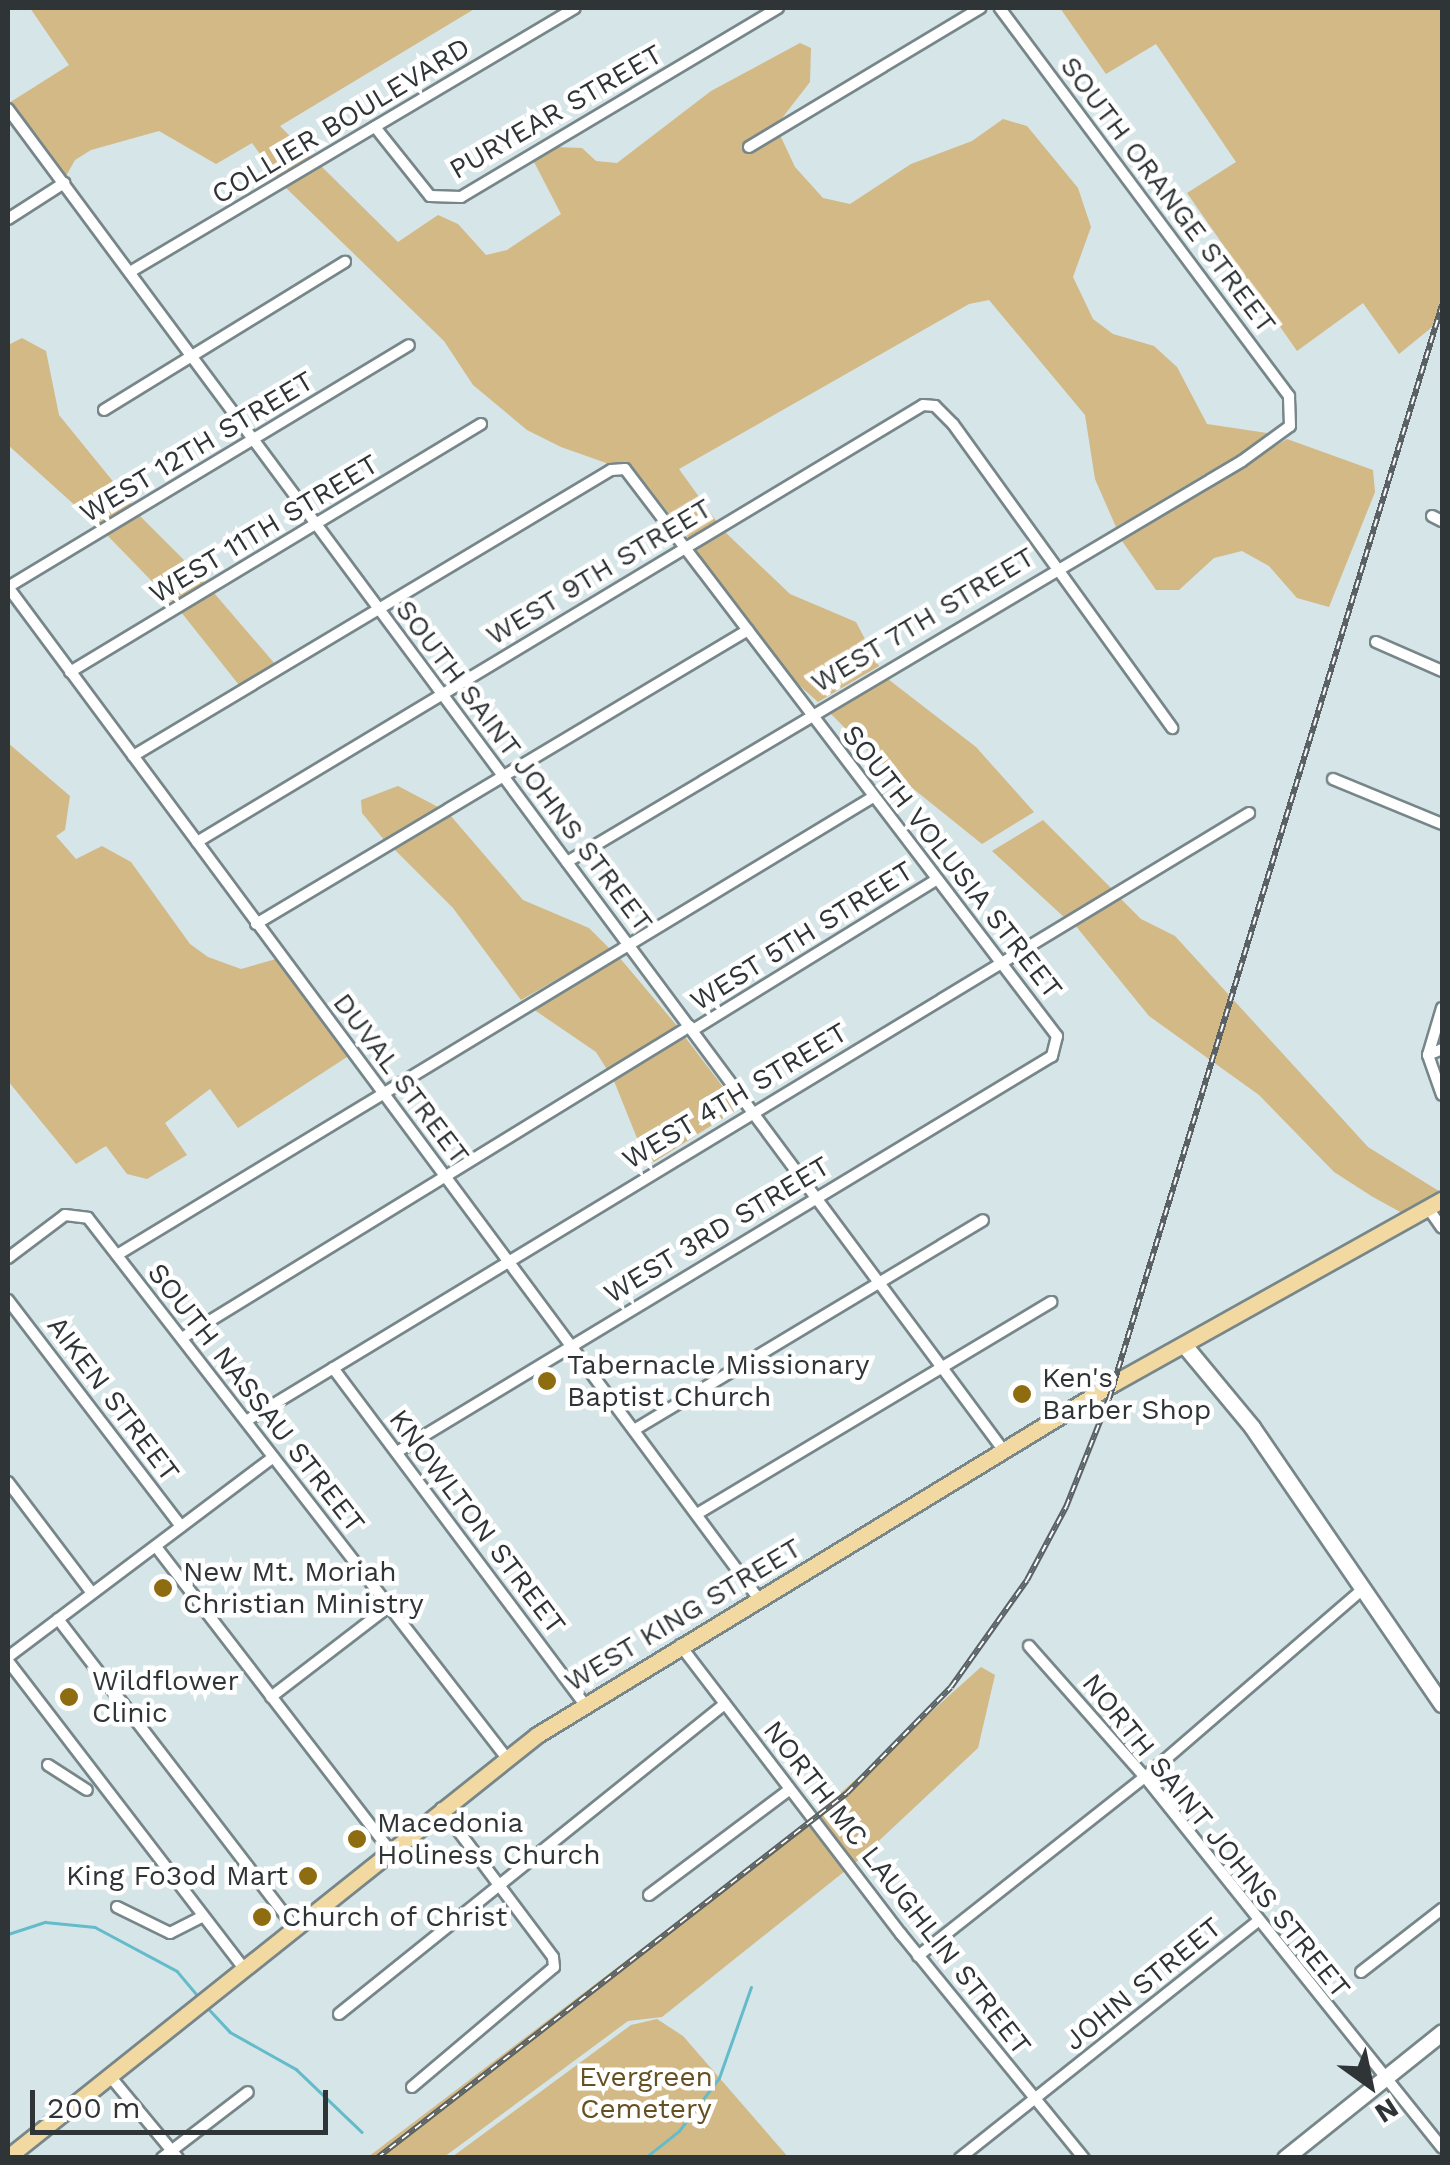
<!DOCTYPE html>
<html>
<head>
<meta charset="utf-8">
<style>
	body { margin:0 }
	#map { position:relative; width:1450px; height:2165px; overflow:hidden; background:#d5e5e8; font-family:"Work Sans",sans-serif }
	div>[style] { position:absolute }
	.green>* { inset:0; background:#d2b985 }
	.stream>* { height:2.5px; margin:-1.25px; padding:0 1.25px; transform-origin:1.25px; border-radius:1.25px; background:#64bbc9 }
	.roads { filter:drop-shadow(2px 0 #778689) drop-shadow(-2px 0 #778689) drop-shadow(0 2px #778689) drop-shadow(0 -2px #778689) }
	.street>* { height:10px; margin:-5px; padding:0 5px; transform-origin:5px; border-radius:5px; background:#fff }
	.secondary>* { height:15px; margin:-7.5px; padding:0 7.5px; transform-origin:7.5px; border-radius:7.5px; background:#fff }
	.primary>* { height:15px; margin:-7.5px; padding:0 7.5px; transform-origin:7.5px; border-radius:7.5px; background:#f2d9a2 }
	.rail>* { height:6px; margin-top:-3px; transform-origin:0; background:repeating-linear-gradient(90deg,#fff 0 8px,#596164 0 16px); box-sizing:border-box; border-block:2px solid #596164 }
	.dots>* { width:28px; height:28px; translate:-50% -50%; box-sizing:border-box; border:5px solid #fff; border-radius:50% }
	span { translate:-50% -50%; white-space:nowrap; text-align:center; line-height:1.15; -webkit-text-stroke:9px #fff; paint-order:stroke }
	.street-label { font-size:28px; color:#2f3537 }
	.poi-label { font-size:28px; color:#2f3537 }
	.left { translate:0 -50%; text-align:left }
	.right { translate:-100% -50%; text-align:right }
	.park-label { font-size:28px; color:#655021 }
	.frame { position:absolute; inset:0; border:10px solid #2f3537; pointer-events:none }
	.north { position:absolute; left:1320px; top:2035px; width:100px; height:100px; -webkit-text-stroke:8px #fff; paint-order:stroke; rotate:147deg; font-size:28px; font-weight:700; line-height:40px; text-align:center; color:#2f3537 }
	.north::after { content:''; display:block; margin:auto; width:35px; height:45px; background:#2f3537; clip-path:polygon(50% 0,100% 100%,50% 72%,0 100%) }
	.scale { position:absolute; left:30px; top:2090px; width:298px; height:45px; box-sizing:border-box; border:5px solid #2f3537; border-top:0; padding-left:12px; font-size:30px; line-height:35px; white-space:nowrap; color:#2f3537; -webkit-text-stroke:8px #fff; paint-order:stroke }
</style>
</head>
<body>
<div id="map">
	<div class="green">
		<i style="clip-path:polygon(30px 8px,476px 8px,280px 126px,311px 158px,277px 178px,252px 143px,216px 164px,159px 131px,91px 150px,75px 160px,66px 176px,9px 103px,69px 65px)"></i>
		<i style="clip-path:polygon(1060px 8px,1442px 8px,1442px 319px,1399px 354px,1363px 303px,1297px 351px,1187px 193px,1236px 162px,1156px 44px,1106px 74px)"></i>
		<i style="clip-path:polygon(800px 43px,811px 48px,810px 82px,779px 122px,742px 144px,748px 154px,780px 135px,795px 167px,823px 198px,850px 204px,911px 164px,972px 141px,1003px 119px,1027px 126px,1078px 188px,1091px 227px,1073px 277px,1093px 319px,1113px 334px,1154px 346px,1177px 367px,1207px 424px,1273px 434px,1116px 527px,1095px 479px,1085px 415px,989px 300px,969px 304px,679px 469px,717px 522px,689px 539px,630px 464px,609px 464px,561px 447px,527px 430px,473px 385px,444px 341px,285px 187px,321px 166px,398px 242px,438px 215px,458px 224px,486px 255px,507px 250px,561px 214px,533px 160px,555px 147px,582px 148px,596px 161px,617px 163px,711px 91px)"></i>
		<i style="clip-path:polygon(22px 338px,46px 351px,59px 415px,133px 506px,98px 526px,8px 445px,8px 345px)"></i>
		<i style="clip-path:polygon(1287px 439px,1373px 470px,1375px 492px,1329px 607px,1297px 598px,1269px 566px,1242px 551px,1214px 558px,1179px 590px,1156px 590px,1120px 538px)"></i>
		<i style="clip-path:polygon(140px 516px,181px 557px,206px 584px,173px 603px,107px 535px)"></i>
		<i style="clip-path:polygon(724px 531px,790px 594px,856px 622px,879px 666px,818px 702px,790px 677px,695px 549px)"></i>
		<i style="clip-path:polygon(214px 593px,275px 664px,239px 685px,181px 612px)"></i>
		<i style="clip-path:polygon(884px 676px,976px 747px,1034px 812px,982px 844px,875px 758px,827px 710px)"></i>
		<i style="clip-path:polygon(8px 743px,70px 796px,65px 830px,56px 836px,76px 859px,102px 846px,131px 862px,190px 944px,208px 957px,241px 969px,276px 959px,350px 1055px,238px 1128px,210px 1089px,165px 1123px,187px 1155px,147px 1179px,127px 1174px,106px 1146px,76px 1164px,8px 1081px)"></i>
		<i style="clip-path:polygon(398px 786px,440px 808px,385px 841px,362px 813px,361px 800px)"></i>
		<i style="clip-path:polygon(450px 815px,523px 900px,589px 928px,610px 949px,521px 1000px,453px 908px,394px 849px)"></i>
		<i style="clip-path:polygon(1043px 820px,1112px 889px,1065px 918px,992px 851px)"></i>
		<i style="clip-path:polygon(1120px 898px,1141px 919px,1175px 936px,1368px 1147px,1442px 1193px,1404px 1214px,1373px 1197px,1334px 1172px,1259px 1095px,1149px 1016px,1075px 925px)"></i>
		<i style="clip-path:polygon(619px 957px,678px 1027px,608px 1071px,596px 1052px,533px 1009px)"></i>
		<i style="clip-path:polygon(685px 1037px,739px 1108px,654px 1162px,643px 1153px,614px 1081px)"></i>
		<i style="clip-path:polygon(981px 1667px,995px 1675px,978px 1748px,853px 1865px,815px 1816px)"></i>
		<i style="clip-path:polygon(807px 1823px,845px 1871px,662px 2017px,628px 2021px,444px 2157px,368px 2157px)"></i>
		<i style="clip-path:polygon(657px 2019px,683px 2036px,788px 2157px,452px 2157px,631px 2025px)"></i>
	</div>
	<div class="stream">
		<i style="left:8px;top:1934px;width:39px;rotate:-18deg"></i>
		<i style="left:45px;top:1922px;width:50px;rotate:5.7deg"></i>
		<i style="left:95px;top:1927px;width:93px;rotate:28.2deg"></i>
		<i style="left:177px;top:1971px;width:33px;rotate:50deg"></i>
		<i style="left:206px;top:2006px;width:35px;rotate:47deg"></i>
		<i style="left:230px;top:2032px;width:76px;rotate:29.3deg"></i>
		<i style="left:296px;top:2069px;width:91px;rotate:43.7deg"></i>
		<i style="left:645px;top:2158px;width:43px;rotate:-38.5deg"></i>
		<i style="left:679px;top:2131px;width:66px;rotate:-53deg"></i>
		<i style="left:719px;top:2078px;width:96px;rotate:-70.6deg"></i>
	</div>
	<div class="roads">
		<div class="street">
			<i style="left:8px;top:109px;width:1671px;rotate:53.42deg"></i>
			<i style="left:375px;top:127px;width:88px;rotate:51.4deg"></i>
			<i style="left:430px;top:196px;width:31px;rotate:2deg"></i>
			<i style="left:461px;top:197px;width:369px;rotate:-30.8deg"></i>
			<i style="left:749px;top:147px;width:270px;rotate:-31deg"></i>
			<i style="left:8px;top:219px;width:67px;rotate:-32.7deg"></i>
			<i style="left:130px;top:272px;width:517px;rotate:-30.68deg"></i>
			<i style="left:104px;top:410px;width:283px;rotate:-31.6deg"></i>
			<i style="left:1432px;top:516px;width:11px;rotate:27deg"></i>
			<i style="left:8px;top:587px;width:1259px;rotate:53.43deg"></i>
			<i style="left:8px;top:587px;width:468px;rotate:-31.1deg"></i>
			<i style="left:1376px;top:642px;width:72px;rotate:23.7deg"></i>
			<i style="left:70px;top:672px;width:480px;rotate:-31.1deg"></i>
			<i style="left:133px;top:756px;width:557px;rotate:-30.89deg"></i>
			<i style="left:611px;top:470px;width:14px;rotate:-4deg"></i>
			<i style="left:625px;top:469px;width:713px;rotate:52.7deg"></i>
			<i style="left:1057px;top:1036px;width:21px;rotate:104deg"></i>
			<i style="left:1052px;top:1056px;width:765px;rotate:148.84deg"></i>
			<i style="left:1333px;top:779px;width:118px;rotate:22.4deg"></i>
			<i style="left:197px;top:842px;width:847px;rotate:-31.04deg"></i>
			<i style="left:923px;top:405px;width:12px;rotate:5deg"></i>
			<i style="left:935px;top:406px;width:25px;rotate:45deg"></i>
			<i style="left:953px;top:424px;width:375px;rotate:54.2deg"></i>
			<i style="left:567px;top:862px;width:785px;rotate:-30.71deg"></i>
			<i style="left:1242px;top:461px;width:59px;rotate:-36.1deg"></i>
			<i style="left:1290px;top:426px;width:30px;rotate:-92deg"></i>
			<i style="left:1289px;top:396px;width:484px;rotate:-126.7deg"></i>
			<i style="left:256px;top:924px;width:573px;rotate:-30.86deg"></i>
			<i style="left:1442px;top:1008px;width:49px;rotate:106.6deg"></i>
			<i style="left:1428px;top:1055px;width:42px;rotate:70.7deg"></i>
			<i style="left:693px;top:1030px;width:286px;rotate:-31.7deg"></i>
			<i style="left:1428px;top:1055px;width:15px;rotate:-23deg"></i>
			<i style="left:1428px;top:1208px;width:24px;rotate:55deg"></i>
			<i style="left:117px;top:1255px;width:884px;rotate:-31.21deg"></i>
			<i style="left:8px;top:1258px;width:71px;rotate:-37deg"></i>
			<i style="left:65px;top:1215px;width:23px;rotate:7deg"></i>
			<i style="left:88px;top:1218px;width:682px;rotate:52.21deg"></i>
			<i style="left:8px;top:1300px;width:285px;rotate:52.6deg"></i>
			<i style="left:182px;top:1338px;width:596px;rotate:-31.56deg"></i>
			<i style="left:333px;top:1368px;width:419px;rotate:53.2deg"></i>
			<i style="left:246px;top:1421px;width:1173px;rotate:-31.22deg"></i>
			<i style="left:634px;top:1430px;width:407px;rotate:-31deg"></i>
			<i style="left:8px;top:1482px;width:139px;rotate:52.9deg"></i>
			<i style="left:697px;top:1514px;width:413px;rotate:-30.9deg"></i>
			<i style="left:157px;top:1548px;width:380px;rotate:52.4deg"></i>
			<i style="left:58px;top:1619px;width:386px;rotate:52.5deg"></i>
			<i style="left:680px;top:1645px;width:364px;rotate:52.6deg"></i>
			<i style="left:901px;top:1934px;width:289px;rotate:50.8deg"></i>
			<i style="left:1029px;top:1646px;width:175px;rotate:48.5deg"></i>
			<i style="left:1145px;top:1777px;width:475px;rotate:51.3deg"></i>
			<i style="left:8px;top:1657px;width:332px;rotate:-37deg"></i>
			<i style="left:8px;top:1661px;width:386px;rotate:52.5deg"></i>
			<i style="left:271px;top:1697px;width:146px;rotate:-37.5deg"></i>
			<i style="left:48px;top:1765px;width:46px;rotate:32.7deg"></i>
			<i style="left:649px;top:1895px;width:175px;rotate:-36.9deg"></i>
			<i style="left:117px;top:1907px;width:59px;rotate:26.1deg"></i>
			<i style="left:170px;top:1933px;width:37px;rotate:-27deg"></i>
			<i style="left:918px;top:1956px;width:289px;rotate:-38.3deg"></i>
			<i style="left:1145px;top:1777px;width:289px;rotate:-40.8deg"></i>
			<i style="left:1361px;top:1972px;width:103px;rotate:-37.9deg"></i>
			<i style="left:339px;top:2014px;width:495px;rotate:-38.8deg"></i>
			<i style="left:109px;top:2075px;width:108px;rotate:50.3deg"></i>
			<i style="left:412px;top:2087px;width:186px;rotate:-40.2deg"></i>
			<i style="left:554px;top:1967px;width:10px;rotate:-96deg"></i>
			<i style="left:553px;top:1957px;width:186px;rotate:-126.9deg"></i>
			<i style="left:162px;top:2158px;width:108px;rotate:-37.5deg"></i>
			<i style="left:960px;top:2158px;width:382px;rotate:-38.5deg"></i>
		</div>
		<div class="secondary">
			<i style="left:1184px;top:1345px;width:107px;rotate:50.3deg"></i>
			<i style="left:1252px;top:1427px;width:336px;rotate:55.6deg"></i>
			<i style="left:1285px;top:2158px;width:201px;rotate:-38.7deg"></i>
		</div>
		<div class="primary">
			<i style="left:8px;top:2157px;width:677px;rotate:-38.58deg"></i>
			<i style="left:537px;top:1735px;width:676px;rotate:-31.39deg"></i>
			<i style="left:1114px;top:1383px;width:376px;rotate:-29.2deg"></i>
		</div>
	</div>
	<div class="rail">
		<i style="left:377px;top:2158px;width:595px;rotate:-37.83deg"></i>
		<i style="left:847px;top:1793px;width:148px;rotate:-45.5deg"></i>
		<i style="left:951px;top:1687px;width:131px;rotate:-54.6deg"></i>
		<i style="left:1027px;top:1580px;width:83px;rotate:-61.9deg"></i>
		<i style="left:1066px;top:1507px;width:116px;rotate:-68.3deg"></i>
		<i style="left:1109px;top:1399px;width:1144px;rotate:-73.07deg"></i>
	</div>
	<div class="dots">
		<i style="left:547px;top:1381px;background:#8e6c10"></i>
		<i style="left:1022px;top:1394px;background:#8e6c10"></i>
		<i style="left:163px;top:1588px;background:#8e6c10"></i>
		<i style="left:69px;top:1697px;background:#8e6c10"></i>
		<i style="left:357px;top:1839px;background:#8e6c10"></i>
		<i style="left:308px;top:1876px;background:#8e6c10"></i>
		<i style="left:262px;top:1917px;background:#8e6c10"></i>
	</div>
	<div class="street-label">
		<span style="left:556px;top:112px;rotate:-30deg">PURYEAR STREET</span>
		<span style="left:341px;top:121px;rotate:-31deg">COLLIER BOULEVARD</span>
		<span style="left:1168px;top:195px;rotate:53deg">SOUTH ORANGE STREET</span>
		<span style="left:197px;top:447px;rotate:-31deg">WEST 12TH STREET</span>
		<span style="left:264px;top:529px;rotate:-31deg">WEST 11TH STREET</span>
		<span style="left:599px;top:572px;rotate:-31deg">WEST 9TH STREET</span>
		<span style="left:923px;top:620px;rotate:-31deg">WEST 7TH STREET</span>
		<span style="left:524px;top:766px;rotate:53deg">SOUTH SAINT JOHNS STREET</span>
		<span style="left:952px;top:862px;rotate:52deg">SOUTH VOLUSIA STREET</span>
		<span style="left:802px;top:936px;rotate:-32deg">WEST 5TH STREET</span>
		<span style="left:401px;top:1079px;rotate:53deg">DUVAL STREET</span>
		<span style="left:735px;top:1096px;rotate:-31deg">WEST 4TH STREET</span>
		<span style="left:717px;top:1230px;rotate:-31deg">WEST 3RD STREET</span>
		<span style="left:256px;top:1398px;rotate:52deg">SOUTH NASSAU STREET</span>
		<span style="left:113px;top:1399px;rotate:53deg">AIKEN STREET</span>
		<span style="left:477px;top:1522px;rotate:53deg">KNOWLTON STREET</span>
		<span style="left:683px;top:1615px;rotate:-31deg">WEST KING STREET</span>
		<span style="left:1216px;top:1836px;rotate:51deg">NORTH SAINT JOHNS STREET</span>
		<span style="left:897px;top:1888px;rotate:52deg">NORTH MC LAUGHLIN STREET</span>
		<span style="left:1143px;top:1984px;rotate:-39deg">JOHN STREET</span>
	</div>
	<div class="poi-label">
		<span class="left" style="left:567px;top:1381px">Tabernacle Missionary<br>Baptist Church</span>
		<span class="left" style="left:1042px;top:1394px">Ken's<br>Barber Shop</span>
		<span class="left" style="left:183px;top:1588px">New Mt. Moriah<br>Christian Ministry</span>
		<span class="left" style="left:92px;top:1697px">Wildflower<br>Clinic</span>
		<span class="left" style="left:377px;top:1839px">Macedonia<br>Holiness Church</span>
		<span class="right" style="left:288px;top:1876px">King Fo3od Mart</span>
		<span class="left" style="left:282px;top:1917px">Church of Christ</span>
	</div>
	<div class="park-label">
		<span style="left:646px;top:2093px">Evergreen<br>Cemetery</span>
	</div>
	<div class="frame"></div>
	<div class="north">N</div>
	<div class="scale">200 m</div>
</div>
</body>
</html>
